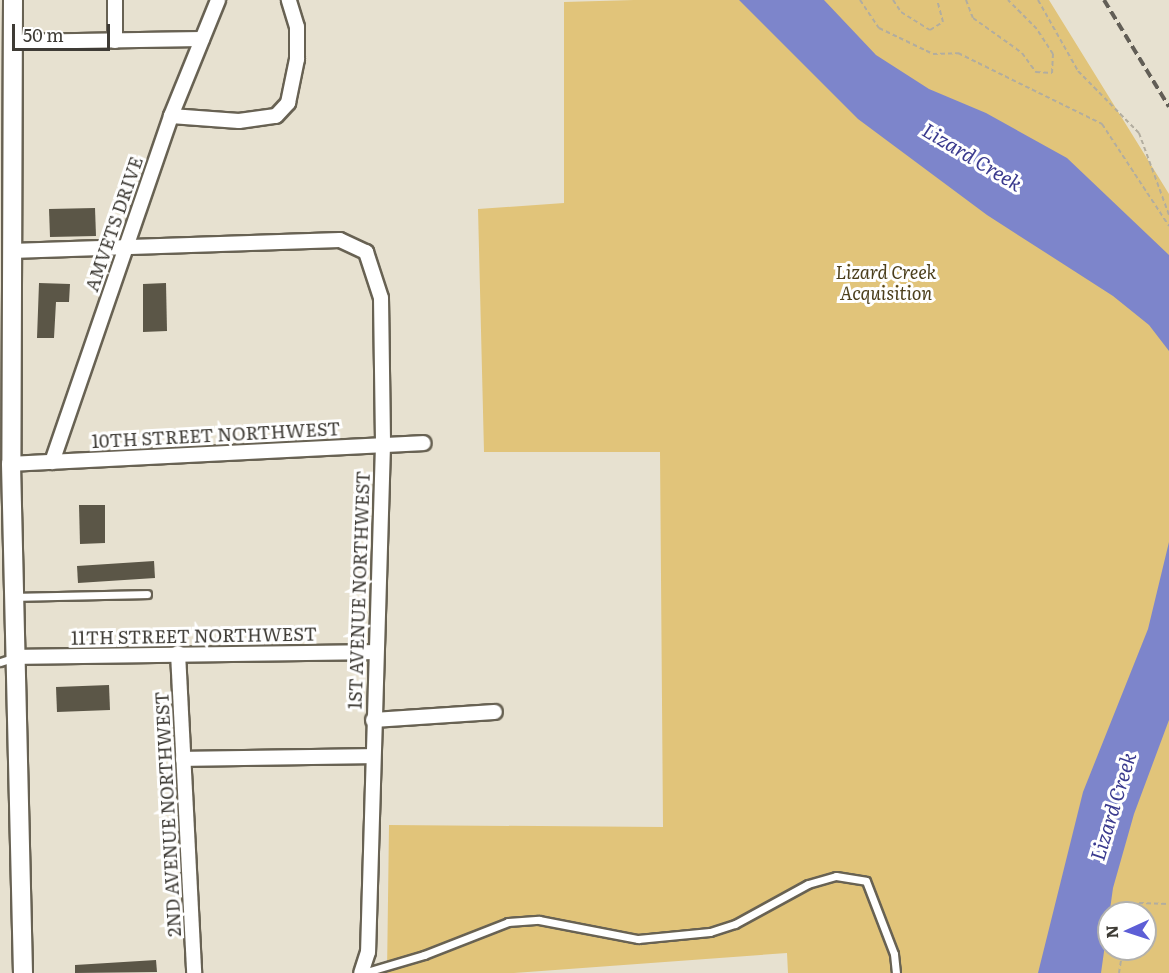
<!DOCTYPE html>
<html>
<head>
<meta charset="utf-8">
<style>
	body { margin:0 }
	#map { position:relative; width:1169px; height:973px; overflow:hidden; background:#e7e1d0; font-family:Literata,serif }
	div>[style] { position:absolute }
	.green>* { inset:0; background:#e1c47a }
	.water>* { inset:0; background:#7d85cb }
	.building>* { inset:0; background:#5b5647 }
	.path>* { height:2px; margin-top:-1px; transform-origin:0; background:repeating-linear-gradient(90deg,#b2ad9f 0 4.5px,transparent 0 7.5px) }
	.roads { filter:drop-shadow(2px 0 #686253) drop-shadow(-2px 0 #686253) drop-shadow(0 2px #686253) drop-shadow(0 -2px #686253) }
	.service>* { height:7px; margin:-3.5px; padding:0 3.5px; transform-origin:3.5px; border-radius:3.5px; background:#fff }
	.minor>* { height:14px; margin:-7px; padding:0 7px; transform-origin:7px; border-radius:7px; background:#fff }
	.secondary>* { height:18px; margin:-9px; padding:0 9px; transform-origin:9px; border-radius:9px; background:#fff }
	.rail>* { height:4px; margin-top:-2px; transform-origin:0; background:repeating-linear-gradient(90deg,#625e56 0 9px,transparent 0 13.5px) }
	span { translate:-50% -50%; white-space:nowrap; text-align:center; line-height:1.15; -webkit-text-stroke:6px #fff; paint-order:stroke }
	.street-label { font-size:18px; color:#3e3b35 }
	.park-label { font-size:18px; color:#4c3f1c; font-style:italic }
	.water-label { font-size:20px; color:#3a3a8e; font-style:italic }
	.north { position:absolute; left:1097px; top:901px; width:60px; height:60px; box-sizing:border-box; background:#fff; border:2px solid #b2b1ae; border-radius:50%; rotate:267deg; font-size:16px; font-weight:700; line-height:24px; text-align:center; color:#3e3b35 }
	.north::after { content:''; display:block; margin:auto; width:21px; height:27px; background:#5d5ed6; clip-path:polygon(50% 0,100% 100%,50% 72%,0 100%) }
	.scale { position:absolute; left:12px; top:24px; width:98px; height:27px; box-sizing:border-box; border:3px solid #3e3b35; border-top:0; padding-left:8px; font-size:18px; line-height:21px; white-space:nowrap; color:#3e3b35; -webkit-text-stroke:4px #fff; paint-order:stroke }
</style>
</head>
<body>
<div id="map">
	<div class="green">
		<i style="clip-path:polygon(evenodd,634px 0,1049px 0,1169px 194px,1169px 973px,788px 973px,787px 953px,514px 973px,387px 973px,389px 825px,663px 827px,660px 452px,484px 452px,478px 209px,564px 203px,564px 2px,634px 0,1109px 913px,1145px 913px,1145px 949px,1109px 949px,1109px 913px)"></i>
	</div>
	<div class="water">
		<i style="clip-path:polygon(739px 0,824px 0,876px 55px,929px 89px,986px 113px,1067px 158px,1169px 255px,1169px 351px,1149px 325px,1113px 296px,987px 215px,858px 119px)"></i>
		<i style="clip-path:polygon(1169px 542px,1169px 720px,1134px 814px,1113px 888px,1101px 973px,1038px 973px,1083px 792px,1148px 629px)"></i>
	</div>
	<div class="building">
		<i style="clip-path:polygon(95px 208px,96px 236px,50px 237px,49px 209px)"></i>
		<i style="clip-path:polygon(39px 283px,70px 284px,69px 302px,56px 302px,54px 338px,37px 338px)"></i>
		<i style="clip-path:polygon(166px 283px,167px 331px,143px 332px,143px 284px)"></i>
		<i style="clip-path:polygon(79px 505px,105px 505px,105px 543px,80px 544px)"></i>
		<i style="clip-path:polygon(154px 561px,155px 578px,78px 583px,77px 566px)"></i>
		<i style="clip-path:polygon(109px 685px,110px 710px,57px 712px,56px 687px)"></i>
		<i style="clip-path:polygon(156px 960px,157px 972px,75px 973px,75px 965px)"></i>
	</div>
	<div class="path">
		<i style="left:860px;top:0;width:34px;rotate:56deg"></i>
		<i style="left:879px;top:28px;width:60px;rotate:25.7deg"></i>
		<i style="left:933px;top:54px;width:25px;rotate:-2deg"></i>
		<i style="left:958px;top:53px;width:161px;rotate:26.2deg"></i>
		<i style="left:1102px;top:124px;width:122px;rotate:56.7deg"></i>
		<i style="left:893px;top:0;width:14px;rotate:56deg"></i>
		<i style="left:901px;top:12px;width:34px;rotate:32deg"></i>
		<i style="left:930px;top:30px;width:15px;rotate:-32deg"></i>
		<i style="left:943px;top:22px;width:23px;rotate:-105deg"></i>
		<i style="left:966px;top:0;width:19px;rotate:69deg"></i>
		<i style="left:973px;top:18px;width:60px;rotate:35.5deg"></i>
		<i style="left:1022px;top:53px;width:24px;rotate:54deg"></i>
		<i style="left:1036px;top:72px;width:16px;rotate:4deg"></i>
		<i style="left:1052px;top:73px;width:19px;rotate:-87deg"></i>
		<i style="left:1053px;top:54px;width:30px;rotate:-123deg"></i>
		<i style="left:1037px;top:29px;width:41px;rotate:-135deg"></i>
		<i style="left:1038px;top:0;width:81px;rotate:60.6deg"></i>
		<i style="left:1078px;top:71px;width:87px;rotate:45.5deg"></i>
		<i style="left:1139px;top:133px;width:87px;rotate:69.9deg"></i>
		<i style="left:1132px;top:913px;width:12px;rotate:-55deg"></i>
		<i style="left:1139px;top:903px;width:30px;rotate:2deg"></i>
		<i style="left:1119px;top:973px;width:24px;rotate:-81deg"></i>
	</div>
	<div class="roads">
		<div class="service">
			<i style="left:14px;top:597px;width:133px;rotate:-1.3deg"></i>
			<i style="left:0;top:662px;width:16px;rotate:-18deg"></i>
			<i style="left:363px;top:973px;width:64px;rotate:-16.4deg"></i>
			<i style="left:424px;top:955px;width:90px;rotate:-21.4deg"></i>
			<i style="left:508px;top:922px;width:31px;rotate:-4deg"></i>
			<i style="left:539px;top:920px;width:101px;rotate:10.9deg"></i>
			<i style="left:638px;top:939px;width:72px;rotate:-5.6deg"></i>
			<i style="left:710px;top:932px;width:26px;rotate:-18deg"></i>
			<i style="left:735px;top:924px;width:83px;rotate:-28.7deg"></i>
			<i style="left:808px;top:884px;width:29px;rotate:-16deg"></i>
			<i style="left:836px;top:876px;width:30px;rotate:9deg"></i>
			<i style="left:866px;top:881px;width:78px;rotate:69deg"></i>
			<i style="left:894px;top:954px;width:19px;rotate:84deg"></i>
		</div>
		<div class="minor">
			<i style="left:115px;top:41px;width:41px;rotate:-90deg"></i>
			<i style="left:14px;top:42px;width:188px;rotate:-0.9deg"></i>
			<i style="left:171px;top:116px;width:68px;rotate:4.2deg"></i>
			<i style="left:239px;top:121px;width:37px;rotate:-8deg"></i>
			<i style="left:276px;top:116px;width:18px;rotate:-47deg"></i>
			<i style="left:288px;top:103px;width:45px;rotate:-78.4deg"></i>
			<i style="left:297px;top:59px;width:32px;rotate:-90deg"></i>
			<i style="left:297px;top:27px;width:28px;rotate:-107deg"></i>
			<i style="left:11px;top:251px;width:329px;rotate:-1.9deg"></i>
			<i style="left:340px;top:240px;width:29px;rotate:25deg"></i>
			<i style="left:366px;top:252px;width:48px;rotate:71.9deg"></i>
			<i style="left:381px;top:298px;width:147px;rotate:89.2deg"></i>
			<i style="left:383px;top:445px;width:507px;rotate:91.69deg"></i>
			<i style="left:368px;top:952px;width:22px;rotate:108deg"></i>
			<i style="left:52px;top:462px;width:366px;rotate:-71deg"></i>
			<i style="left:171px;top:116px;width:125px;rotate:-67.9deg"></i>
			<i style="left:11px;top:464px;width:413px;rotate:-2.9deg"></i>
			<i style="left:178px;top:653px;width:320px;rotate:87.1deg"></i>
			<i style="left:15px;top:657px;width:359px;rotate:-0.8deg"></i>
			<i style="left:373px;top:720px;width:122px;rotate:-3.8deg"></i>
			<i style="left:183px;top:759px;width:189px;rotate:-0.9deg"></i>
		</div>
		<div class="secondary">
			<i style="left:13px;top:0;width:464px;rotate:90.2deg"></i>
			<i style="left:11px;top:464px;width:509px;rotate:88.65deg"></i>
		</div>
	</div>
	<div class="rail">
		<i style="left:1104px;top:0;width:125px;rotate:58.7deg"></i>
	</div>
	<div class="street-label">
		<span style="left:114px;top:224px;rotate:-71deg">AMVETS DRIVE</span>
		<span style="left:216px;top:435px;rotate:-3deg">10TH STREET NORTHWEST</span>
		<span style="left:359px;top:590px;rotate:-88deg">1ST AVENUE NORTHWEST</span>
		<span style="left:194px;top:636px;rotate:-1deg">11TH STREET NORTHWEST</span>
		<span style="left:168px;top:814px;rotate:-93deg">2ND AVENUE NORTHWEST</span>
	</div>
	<div class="park-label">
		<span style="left:886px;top:283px">Lizard Creek<br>Acquisition</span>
	</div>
	<div class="water-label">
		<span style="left:973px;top:156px;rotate:31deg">Lizard Creek</span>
		<span style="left:1112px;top:806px;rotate:-73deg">Lizard Creek</span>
	</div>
	<div class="north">N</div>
	<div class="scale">50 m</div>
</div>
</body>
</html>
